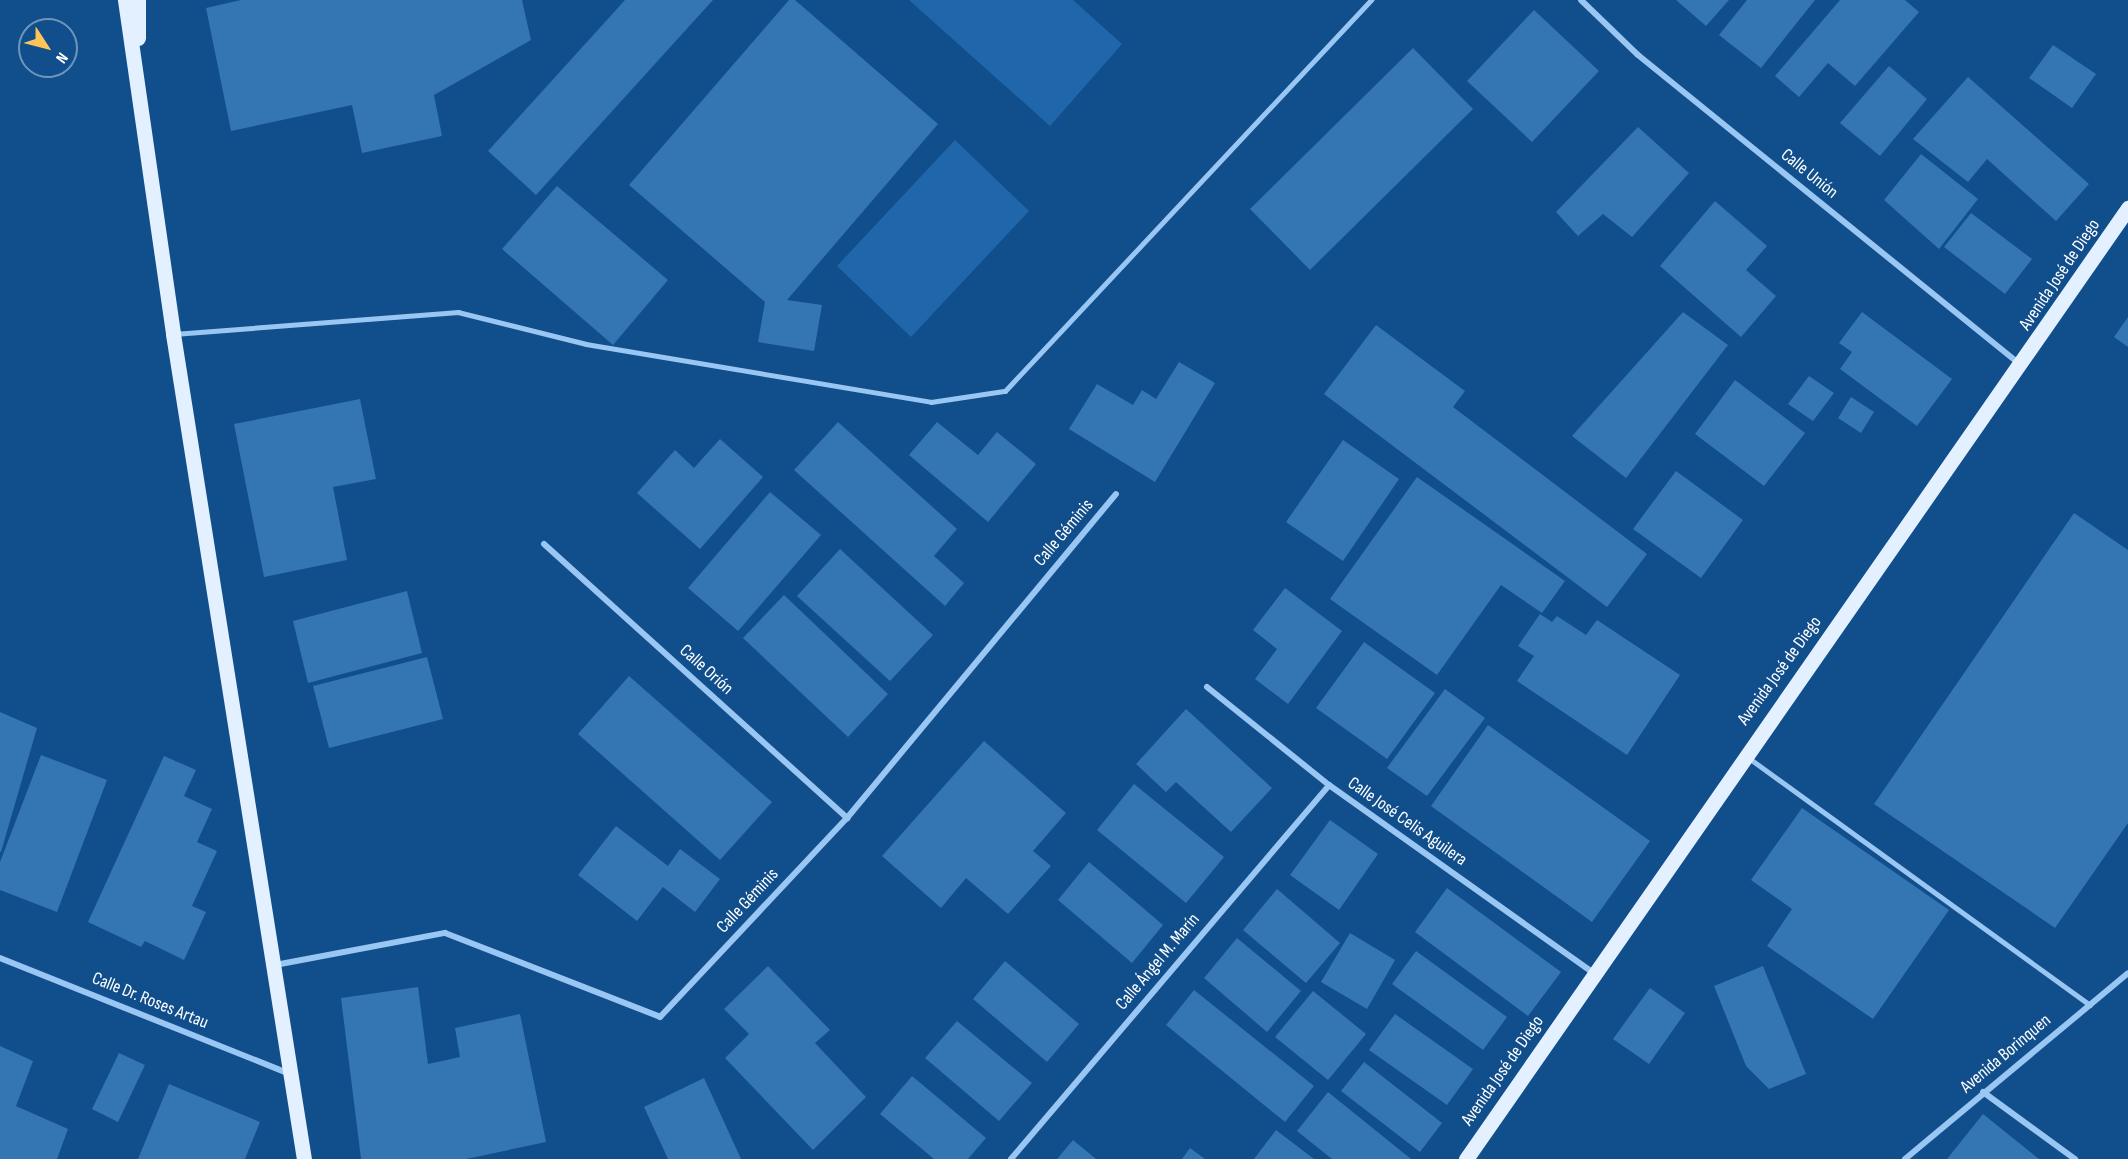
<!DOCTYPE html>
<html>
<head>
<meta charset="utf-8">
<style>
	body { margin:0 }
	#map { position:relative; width:2128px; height:1159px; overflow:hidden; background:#114e8c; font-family:"Sofia Sans Condensed",sans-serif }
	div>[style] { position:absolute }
	.green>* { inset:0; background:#2066aa }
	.building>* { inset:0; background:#3475b4 }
	.service>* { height:4.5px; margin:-2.25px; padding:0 2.25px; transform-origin:2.25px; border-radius:2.25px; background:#99c6f2 }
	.minor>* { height:6px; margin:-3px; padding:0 3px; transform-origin:3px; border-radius:3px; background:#99c6f2 }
	.primary>* { height:15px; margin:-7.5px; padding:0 7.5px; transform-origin:7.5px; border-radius:7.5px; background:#e3f0ff }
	span { translate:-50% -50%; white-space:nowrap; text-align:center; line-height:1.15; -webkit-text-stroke:6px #114e8c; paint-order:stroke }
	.street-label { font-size:18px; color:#fff }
	.north { position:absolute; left:18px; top:18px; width:60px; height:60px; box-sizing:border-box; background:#114e8c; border:2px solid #7095ba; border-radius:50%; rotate:126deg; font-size:16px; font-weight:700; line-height:24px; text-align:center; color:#fff }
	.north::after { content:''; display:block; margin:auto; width:21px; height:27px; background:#ffc559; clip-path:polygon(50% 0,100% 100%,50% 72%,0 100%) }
</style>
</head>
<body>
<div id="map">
	<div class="green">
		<i style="clip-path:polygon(909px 0,1073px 0,1122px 44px,1050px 126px)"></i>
		<i style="clip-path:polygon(955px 140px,1029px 211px,911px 337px,837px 266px)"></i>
	</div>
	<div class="building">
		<i style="clip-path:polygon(241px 0,522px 0,531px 40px,434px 95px,442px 136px,362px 153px,352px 105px,231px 131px,206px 8px)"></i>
		<i style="clip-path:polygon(625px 0,713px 0,536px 195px,488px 151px)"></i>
		<i style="clip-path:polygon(789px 0,795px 0,938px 124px,787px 300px,822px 305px,814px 351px,758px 342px,765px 302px,629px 185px)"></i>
		<i style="clip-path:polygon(1676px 0,1729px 0,1706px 26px)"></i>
		<i style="clip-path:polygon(1747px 0,1815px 0,1761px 68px,1719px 35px)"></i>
		<i style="clip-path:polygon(1840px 0,1905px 0,1919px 12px,1855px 86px,1828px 63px,1799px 97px,1775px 76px)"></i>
		<i style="clip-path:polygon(1534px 10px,1599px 71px,1532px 142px,1467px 81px)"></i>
		<i style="clip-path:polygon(2053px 45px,2096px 74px,2072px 108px,2029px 78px)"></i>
		<i style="clip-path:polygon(1413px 48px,1473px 109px,1310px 270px,1250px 209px)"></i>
		<i style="clip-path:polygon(1889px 66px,1927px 99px,1880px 156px,1840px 123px)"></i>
		<i style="clip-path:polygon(1968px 77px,2089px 184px,2056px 221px,1987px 159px,1968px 182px,1913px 139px)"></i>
		<i style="clip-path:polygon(1638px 127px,1689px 173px,1632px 237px,1603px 214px,1578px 236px,1556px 212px)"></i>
		<i style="clip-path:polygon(1921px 154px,1978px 199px,1939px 249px,1884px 200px)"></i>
		<i style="clip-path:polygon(557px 186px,668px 280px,613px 345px,502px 249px)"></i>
		<i style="clip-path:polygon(1715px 201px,1767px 246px,1746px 270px,1776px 296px,1741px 337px,1660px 266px)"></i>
		<i style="clip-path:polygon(1971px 213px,2032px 259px,2005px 294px,1944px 247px)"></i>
		<i style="clip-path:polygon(1683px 312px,1728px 345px,1626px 478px,1572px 436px)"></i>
		<i style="clip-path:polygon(1862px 312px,1952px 379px,1917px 426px,1840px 369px,1852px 352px,1839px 343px)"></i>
		<i style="clip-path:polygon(2128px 317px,2128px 347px,2114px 337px)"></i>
		<i style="clip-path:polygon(1376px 325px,1465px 391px,1453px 407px,1647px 554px,1607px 607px,1324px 394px)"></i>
		<i style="clip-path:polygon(1179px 362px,1215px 383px,1155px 482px,1069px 429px,1097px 384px,1133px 405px,1142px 390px,1156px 399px)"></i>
		<i style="clip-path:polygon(1809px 376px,1834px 393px,1813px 421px,1788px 404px)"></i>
		<i style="clip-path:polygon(1735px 380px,1805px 433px,1764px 486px,1695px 434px)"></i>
		<i style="clip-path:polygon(1851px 397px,1874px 412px,1861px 433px,1838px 418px)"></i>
		<i style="clip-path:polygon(360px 399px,376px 479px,333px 487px,347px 560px,264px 577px,234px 424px)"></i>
		<i style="clip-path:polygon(838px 422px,957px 529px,934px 556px,964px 583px,945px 606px,794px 470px)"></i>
		<i style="clip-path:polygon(937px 422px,978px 455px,997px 432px,1036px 464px,988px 522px,909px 455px)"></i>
		<i style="clip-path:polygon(720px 439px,763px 477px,700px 549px,637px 493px,675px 450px,694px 468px)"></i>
		<i style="clip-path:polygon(1343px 440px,1399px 479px,1343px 561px,1286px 522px)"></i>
		<i style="clip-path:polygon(1676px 471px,1743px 520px,1701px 578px,1633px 529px)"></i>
		<i style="clip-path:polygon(1417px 477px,1565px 581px,1542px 613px,1501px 585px,1437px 675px,1330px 599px)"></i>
		<i style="clip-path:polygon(770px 492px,821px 535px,738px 631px,688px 588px)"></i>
		<i style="clip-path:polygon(2074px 513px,2128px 550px,2128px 823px,2055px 928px,1874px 804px)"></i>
		<i style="clip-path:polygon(840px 549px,933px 635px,890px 681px,797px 596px)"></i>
		<i style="clip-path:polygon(1285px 588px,1342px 631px,1288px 704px,1255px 679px,1277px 649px,1253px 630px)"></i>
		<i style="clip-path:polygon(407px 591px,422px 653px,308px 683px,293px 621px)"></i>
		<i style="clip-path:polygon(784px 595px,888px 694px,848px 737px,743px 638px)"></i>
		<i style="clip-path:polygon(1540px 614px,1552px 622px,1557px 616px,1586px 635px,1597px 620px,1680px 675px,1627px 755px,1517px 681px,1534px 656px,1518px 646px)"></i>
		<i style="clip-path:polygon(1364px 642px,1435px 693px,1387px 759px,1316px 708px)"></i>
		<i style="clip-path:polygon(427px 657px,443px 719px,329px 748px,313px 686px)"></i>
		<i style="clip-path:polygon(629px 676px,772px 802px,720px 860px,578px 734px)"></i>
		<i style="clip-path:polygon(1445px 689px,1485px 718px,1427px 796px,1387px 768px)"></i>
		<i style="clip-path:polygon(1186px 709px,1272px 788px,1231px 832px,1176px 782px,1166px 792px,1136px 764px)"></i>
		<i style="clip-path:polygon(0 712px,37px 728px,1px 852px,0 852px)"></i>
		<i style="clip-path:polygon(1488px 725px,1650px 841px,1592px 922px,1431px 806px)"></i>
		<i style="clip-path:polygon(984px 741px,1066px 813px,1033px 851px,1051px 866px,1008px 914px,966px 878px,941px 908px,882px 856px)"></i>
		<i style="clip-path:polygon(41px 755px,107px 780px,57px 912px,0 890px,0 862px)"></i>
		<i style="clip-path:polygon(164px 756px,196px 770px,184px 796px,212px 809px,197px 842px,217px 851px,192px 906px,206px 912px,184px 960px,145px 941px,141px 947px,88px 922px)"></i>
		<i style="clip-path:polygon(1134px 784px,1224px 857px,1186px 903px,1097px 830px)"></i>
		<i style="clip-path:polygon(1802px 808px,1949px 910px,1873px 1019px,1767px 946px,1792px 909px,1751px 880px)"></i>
		<i style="clip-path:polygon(1330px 820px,1378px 854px,1339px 910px,1290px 875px)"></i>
		<i style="clip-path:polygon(616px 826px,668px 866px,680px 849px,720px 879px,695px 912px,663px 887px,637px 921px,578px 875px)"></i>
		<i style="clip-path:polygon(1089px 862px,1163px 925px,1132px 963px,1058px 900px)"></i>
		<i style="clip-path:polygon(1447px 888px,1561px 972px,1528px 1016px,1415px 932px)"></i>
		<i style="clip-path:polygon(1277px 889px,1340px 943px,1306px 983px,1243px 930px)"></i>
		<i style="clip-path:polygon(1350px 933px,1395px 960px,1367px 1009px,1321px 982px)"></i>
		<i style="clip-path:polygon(1237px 938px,1301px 991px,1267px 1032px,1204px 978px)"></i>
		<i style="clip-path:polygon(1416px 951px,1507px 1017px,1483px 1050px,1392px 984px)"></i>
		<i style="clip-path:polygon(1005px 961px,1079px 1024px,1047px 1062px,973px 999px)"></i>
		<i style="clip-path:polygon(768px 966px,830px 1030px,815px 1043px,866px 1097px,813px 1150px,725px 1058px,749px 1034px,724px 1009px)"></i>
		<i style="clip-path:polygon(1763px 966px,1806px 1074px,1769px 1089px,1746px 1066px,1714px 986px)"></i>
		<i style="clip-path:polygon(418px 987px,428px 1064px,460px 1057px,455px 1028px,520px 1014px,546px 1142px,466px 1159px,361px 1159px,341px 998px)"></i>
		<i style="clip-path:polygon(1650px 988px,1685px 1013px,1649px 1064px,1613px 1039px)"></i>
		<i style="clip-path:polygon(1194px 990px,1314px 1086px,1285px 1122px,1166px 1025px)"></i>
		<i style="clip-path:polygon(1313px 991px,1366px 1034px,1328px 1080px,1275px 1037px)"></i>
		<i style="clip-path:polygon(1395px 1014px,1473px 1069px,1447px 1105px,1369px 1050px)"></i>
		<i style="clip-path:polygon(957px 1021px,1032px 1083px,999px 1121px,925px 1058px)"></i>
		<i style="clip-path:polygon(0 1046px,33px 1061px,16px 1106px,68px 1129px,57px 1159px,0 1159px)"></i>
		<i style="clip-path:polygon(119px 1053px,145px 1065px,118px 1122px,92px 1109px)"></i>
		<i style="clip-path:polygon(1364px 1062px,1442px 1123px,1420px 1152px,1341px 1091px)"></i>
		<i style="clip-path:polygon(912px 1076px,986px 1138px,968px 1159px,934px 1159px,880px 1114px)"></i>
		<i style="clip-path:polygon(704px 1078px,741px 1159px,668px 1159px,644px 1107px)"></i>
		<i style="clip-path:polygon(169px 1084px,260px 1122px,245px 1159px,138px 1159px)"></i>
		<i style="clip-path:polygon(1328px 1092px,1411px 1159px,1332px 1159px,1297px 1131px)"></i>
		<i style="clip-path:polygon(1983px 1114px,2039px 1159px,1947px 1159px)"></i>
		<i style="clip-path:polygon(1276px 1130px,1314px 1159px,1254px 1159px)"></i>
		<i style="clip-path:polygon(1073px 1140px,1096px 1159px,1057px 1159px)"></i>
		<i style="clip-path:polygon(1190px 1148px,1205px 1159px,1182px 1159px)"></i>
	</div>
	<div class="service">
		<i style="left:174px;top:334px;width:285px;rotate:-4.4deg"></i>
		<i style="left:458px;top:312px;width:132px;rotate:14deg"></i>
		<i style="left:586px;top:344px;width:350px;rotate:9.5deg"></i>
		<i style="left:931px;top:402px;width:75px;rotate:-8.5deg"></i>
		<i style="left:1005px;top:391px;width:536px;rotate:-46.89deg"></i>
		<i style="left:1749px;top:758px;width:421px;rotate:35.9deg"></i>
	</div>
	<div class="minor">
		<i style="left:1581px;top:0;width:79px;rotate:44deg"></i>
		<i style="left:1638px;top:55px;width:491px;rotate:39deg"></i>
		<i style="left:544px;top:544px;width:409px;rotate:42.1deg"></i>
		<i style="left:1207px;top:687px;width:156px;rotate:38.8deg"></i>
		<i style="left:1329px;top:785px;width:325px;rotate:35.4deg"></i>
		<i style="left:0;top:958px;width:310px;rotate:21.8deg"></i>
		<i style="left:275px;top:965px;width:173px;rotate:-10.7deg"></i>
		<i style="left:445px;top:933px;width:231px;rotate:21.3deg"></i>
		<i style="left:660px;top:1017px;width:273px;rotate:-46.8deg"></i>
		<i style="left:847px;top:818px;width:421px;rotate:-50.3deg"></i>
		<i style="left:1983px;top:1092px;width:114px;rotate:36.1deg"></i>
		<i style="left:1011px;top:1159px;width:491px;rotate:-49.6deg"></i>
		<i style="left:1905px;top:1159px;width:290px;rotate:-39.8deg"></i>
	</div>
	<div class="primary">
		<i style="left:125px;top:0;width:337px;rotate:81.8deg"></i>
		<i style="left:173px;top:334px;width:835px;rotate:80.98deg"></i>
		<i style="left:138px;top:0;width:38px;rotate:90deg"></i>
		<i style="left:1466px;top:1159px;width:1159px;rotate:-55.16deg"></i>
	</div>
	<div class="street-label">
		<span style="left:1809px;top:174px;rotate:39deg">Calle Unión</span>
		<span style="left:2060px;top:275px;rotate:-56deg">Avenida José de Diego</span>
		<span style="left:1064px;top:533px;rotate:-50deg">Calle Géminis</span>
		<span style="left:706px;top:670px;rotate:42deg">Calle Orión</span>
		<span style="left:1780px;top:671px;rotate:-54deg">Avenida José de Diego</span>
		<span style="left:1407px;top:822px;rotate:35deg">Calle José Celis Aguilera</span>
		<span style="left:748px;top:901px;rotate:-47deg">Calle Géminis</span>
		<span style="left:1158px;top:962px;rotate:-50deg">Calle Ángel M. Marín</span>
		<span style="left:150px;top:1001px;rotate:22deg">Calle Dr. Roses Artau</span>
		<span style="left:2006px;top:1054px;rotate:-40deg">Avenida Borinquen</span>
		<span style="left:1503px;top:1071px;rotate:-55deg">Avenida José de Diego</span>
	</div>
	<div class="north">N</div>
</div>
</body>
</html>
